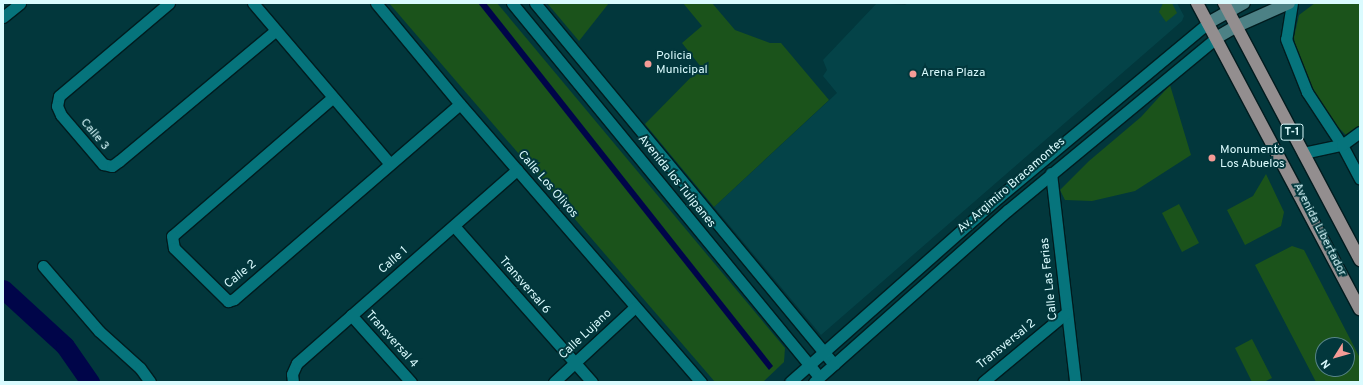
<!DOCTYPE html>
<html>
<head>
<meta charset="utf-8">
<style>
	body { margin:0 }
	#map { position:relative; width:1363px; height:385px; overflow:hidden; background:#02373c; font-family:Overpass,sans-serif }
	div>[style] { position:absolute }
	.built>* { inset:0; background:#044348 }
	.green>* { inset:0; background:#1b531b }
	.water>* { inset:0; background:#000549 }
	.river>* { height:19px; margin:-9.5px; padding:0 9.5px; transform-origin:9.5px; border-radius:9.5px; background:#000549 }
	.roads { filter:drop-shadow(1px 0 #011c1f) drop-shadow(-1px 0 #011c1f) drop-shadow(0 1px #011c1f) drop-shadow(0 -1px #011c1f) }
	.street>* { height:11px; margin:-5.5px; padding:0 5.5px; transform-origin:5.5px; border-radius:5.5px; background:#06747c }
	.secondary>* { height:12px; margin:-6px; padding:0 6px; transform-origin:6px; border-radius:6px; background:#4c8185 }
	.primary>* { height:12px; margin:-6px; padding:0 6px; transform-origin:6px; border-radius:6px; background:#938e8f }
	.dots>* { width:11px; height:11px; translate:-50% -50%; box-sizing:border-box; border:2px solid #02373c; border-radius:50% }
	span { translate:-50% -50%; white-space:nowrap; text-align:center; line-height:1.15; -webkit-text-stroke:4px #02373c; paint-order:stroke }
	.shield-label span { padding:1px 3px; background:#02373c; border:1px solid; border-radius:3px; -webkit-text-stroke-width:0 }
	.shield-label { font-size:11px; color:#dafbfe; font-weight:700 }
	.poi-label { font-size:12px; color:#dafbfe }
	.left { translate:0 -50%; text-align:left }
	.street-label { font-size:12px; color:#dafbfe }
	.frame { position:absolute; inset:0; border:4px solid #dafbfe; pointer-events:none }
	.north { position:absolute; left:1315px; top:337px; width:40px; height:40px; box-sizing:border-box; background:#02373c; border:1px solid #58858a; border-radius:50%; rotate:233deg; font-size:11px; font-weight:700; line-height:16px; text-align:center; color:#dafbfe }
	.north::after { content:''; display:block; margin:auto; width:14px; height:18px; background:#f59b96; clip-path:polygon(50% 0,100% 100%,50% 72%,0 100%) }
</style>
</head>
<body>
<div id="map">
	<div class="built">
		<i style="clip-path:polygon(877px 3px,905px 5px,908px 3px,1177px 3px,1184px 16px,1182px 21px,821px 335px,714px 207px,837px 93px,823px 76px,827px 70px,823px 60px)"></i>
	</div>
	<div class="green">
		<i style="clip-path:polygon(389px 3px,497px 3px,785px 348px,784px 362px,763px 382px,715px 382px)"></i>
		<i style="clip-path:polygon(547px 3px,609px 3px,579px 41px)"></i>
		<i style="clip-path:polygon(683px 3px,712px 3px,735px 30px,770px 43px,781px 43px,829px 100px,714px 207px,645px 124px,701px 67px,682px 43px,702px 26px)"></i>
		<i style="clip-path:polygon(1163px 3px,1172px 3px,1177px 13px,1166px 22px,1159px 12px)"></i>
		<i style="clip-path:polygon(1315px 3px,1360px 3px,1360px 126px,1347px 136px,1334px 123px,1313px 92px,1295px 46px,1294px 37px,1299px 15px)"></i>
		<i style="clip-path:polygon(1170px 85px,1191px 155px,1135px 191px,1092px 201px,1065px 200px,1060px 190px,1089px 161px,1141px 117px)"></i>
		<i style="clip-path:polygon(1266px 174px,1284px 212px,1281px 226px,1245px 245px,1227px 210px,1253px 196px)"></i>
		<i style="clip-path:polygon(1179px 204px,1199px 243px,1182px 252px,1162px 213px)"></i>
		<i style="clip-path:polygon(evenodd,1292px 246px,1304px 250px,1360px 358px,1360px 382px,1316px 382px,1255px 265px,1292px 246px,1323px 345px,1347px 345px,1347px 369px,1323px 369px,1323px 345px)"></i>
		<i style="clip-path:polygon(1252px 339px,1272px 378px,1264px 382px,1252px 382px,1235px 348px)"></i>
	</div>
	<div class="water">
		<i style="clip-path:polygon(478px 3px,486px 3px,773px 366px,769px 370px)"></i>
	</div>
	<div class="river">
		<i style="left:3px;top:289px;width:84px;rotate:42.6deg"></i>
		<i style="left:65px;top:346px;width:44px;rotate:55.2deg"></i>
	</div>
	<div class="roads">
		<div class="street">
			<i style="left:169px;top:3px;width:144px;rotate:139.8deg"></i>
			<i style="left:59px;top:96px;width:10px;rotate:101deg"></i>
			<i style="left:57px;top:106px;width:10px;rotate:66deg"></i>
			<i style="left:61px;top:115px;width:65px;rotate:49.4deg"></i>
			<i style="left:103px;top:164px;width:9px;rotate:13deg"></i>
			<i style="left:112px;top:166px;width:9px;rotate:-36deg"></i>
			<i style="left:119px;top:161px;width:203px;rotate:-39.8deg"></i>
			<i style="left:253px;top:3px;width:211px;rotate:49.6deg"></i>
			<i style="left:376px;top:3px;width:131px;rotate:50.3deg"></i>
			<i style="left:460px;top:104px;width:368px;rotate:49.1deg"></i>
			<i style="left:512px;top:3px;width:484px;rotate:50.6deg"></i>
			<i style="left:535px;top:3px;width:469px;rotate:50.4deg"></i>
			<i style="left:1292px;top:3px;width:36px;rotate:99deg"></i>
			<i style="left:1286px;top:39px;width:57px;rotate:68.4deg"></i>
			<i style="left:1307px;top:92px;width:64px;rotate:56.6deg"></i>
			<i style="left:1342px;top:145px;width:38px;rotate:62deg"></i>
			<i style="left:3px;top:17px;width:22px;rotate:-39deg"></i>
			<i style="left:332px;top:98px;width:211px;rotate:139.2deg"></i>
			<i style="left:172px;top:236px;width:12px;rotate:81deg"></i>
			<i style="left:174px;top:248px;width:76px;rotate:44.5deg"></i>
			<i style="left:228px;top:301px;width:6px;rotate:-18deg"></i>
			<i style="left:234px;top:299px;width:298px;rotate:-40.8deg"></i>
			<i style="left:1303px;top:153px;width:40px;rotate:-12deg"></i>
			<i style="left:1342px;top:145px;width:22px;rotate:-36deg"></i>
			<i style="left:1051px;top:173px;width:210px;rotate:83.4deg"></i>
			<i style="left:454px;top:226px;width:208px;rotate:48.5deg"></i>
			<i style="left:43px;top:266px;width:86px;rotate:49.3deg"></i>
			<i style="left:99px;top:331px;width:55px;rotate:42.1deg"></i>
			<i style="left:140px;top:368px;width:17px;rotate:54deg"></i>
			<i style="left:351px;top:315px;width:90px;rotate:48.2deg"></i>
			<i style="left:293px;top:382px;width:8px;rotate:-97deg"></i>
			<i style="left:292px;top:374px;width:12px;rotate:-66deg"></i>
			<i style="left:297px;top:363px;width:293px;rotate:-41.3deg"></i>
			<i style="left:554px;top:382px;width:110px;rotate:-42.8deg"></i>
			<i style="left:790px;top:382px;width:279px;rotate:-41.5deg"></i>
			<i style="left:999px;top:197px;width:272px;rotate:-39.8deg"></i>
			<i style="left:814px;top:382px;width:259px;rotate:-41.6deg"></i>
			<i style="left:1008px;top:210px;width:270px;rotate:-39.6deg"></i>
			<i style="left:983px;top:382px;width:108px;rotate:-39.7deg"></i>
		</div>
		<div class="secondary">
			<i style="left:1208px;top:23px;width:41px;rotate:-29.1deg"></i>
			<i style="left:1216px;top:38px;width:22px;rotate:-30deg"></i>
			<i style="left:1235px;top:27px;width:59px;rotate:-24deg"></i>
		</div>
		<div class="primary">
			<i style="left:1197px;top:3px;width:347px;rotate:62deg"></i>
			<i style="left:1224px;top:3px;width:291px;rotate:62.1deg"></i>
		</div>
	</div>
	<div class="dots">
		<i style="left:648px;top:64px;background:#f59b96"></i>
		<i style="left:913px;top:74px;background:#f59b96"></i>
		<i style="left:1212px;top:158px;background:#f59b96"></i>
	</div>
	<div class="shield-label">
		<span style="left:1292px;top:132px">T-1</span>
	</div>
	<div class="poi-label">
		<span class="left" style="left:656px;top:64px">Policia<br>Municipal</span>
		<span class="left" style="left:921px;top:74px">Arena Plaza</span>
		<span class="left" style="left:1220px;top:158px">Monumento<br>Los Abuelos</span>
	</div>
	<div class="street-label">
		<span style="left:94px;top:135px;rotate:50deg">Calle 3</span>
		<span style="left:676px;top:182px;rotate:51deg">Avenida los Tulipanes</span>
		<span style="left:547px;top:185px;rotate:49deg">Calle Los Olivos</span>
		<span style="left:1012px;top:186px;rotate:-41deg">Av. Argimiro Bracamontes</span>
		<span style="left:1319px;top:230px;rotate:63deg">Avenida Libertador</span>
		<span style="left:394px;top:261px;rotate:-41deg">Calle 1</span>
		<span style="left:241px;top:275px;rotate:-39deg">Calle 2</span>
		<span style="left:1050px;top:279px;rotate:-96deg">Calle Las Ferias</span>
		<span style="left:524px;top:286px;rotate:49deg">Transversal 6</span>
		<span style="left:586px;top:335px;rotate:-43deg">Calle Lujano</span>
		<span style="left:391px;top:340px;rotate:48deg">Transversal 4</span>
		<span style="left:1007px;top:345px;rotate:-39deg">Transversal 2</span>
	</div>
	<div class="frame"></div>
	<div class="north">N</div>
</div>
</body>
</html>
